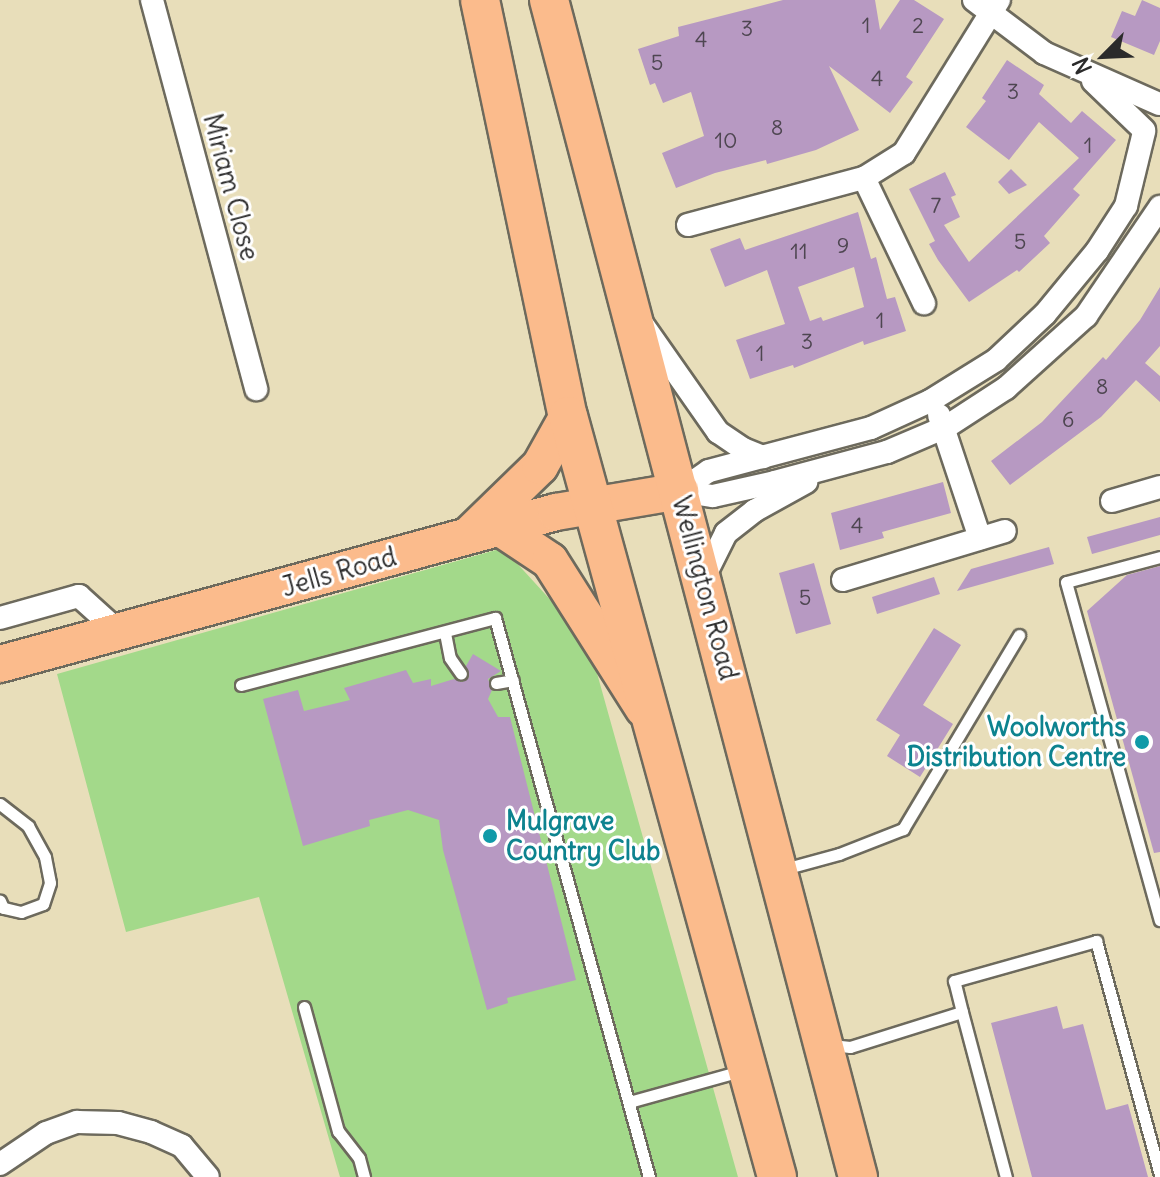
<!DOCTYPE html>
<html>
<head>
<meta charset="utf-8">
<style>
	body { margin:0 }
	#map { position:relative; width:1160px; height:1177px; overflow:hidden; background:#e8deba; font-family:Delius,sans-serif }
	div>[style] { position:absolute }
	.green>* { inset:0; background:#a3d98a }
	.building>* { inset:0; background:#b799c2 }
	.roads { filter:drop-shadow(2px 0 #6d6a5d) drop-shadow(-2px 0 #6d6a5d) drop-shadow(0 2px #6d6a5d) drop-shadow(0 -2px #6d6a5d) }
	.service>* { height:11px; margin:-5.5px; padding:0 5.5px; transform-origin:5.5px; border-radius:5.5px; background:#fff }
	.minor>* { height:22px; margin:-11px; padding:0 11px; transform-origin:11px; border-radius:11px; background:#fff }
	.primary>* { height:36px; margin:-18px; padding:0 18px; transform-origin:18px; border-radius:18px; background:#fbbb8c }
	.trunk>* { height:38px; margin:-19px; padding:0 19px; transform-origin:19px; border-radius:19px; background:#fbbb8c }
	.dots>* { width:22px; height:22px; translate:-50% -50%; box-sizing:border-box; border:4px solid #fff; border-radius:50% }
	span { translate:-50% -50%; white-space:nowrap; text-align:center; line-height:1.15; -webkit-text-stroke:6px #fff; paint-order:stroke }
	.number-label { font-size:22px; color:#4e4651 }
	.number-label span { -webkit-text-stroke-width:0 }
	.street-label { font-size:26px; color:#2b2b2b }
	.culture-label { font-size:26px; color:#0d838f; font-weight:700 }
	.right { translate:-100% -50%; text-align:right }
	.left { translate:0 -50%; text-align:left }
	.north { position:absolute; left:1064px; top:16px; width:80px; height:80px; -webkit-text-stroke:6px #fff; paint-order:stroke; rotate:246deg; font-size:22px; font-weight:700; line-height:32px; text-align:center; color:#2b2b2b }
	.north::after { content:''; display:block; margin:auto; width:28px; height:36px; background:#2b2b2b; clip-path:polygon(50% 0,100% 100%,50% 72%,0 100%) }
</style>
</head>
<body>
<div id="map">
	<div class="green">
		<i style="clip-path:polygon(503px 548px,588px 641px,738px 1177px,340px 1177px,259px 897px,126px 932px,57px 674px)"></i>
	</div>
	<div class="building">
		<i style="clip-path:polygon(783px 0,875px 0,880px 30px,900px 0,914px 0,944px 19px,906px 77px,913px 82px,890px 113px,829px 66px,859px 130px,816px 150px,767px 164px,766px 160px,715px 173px,676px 188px,662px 153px,704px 136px,691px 92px,663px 103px,655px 83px,650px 85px,638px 49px,679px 36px,678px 27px)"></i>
		<i style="clip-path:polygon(1142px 0,1160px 8px,1160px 41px,1154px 55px,1111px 37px,1122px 11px,1135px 16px)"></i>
		<i style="clip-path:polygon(1007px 60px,1044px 85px,1039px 94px,1071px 123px,1082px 111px,1116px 140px,1073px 189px,1080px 195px,1044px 236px,1050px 243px,1019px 272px,1017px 270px,969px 302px,938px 260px,929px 244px,935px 241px,909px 189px,945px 172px,956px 195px,951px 197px,960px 217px,944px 225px,969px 262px,1079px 158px,1039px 122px,1009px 160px,966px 127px,986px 101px,982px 98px)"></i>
		<i style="clip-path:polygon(1011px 169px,1027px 185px,1009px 194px,998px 182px)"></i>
		<i style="clip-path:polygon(evenodd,858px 212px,871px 259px,876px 257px,887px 299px,895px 297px,906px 331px,864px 345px,863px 341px,794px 368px,793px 365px,750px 379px,736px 340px,785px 324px,767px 270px,725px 287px,710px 249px,740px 238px,745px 250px,858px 212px,854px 267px,864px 307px,823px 321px,821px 317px,810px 321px,798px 287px,854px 267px)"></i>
		<i style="clip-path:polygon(1160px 287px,1160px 346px,1145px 363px,1160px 376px,1160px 402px,1136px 380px,1101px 417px,1010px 485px,991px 461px,1042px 422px,1103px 357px,1106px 360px,1140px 320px)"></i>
		<i style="clip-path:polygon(943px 482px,951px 513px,882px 532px,884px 538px,840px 550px,831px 513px)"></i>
		<i style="clip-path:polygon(1160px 517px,1160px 535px,1092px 554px,1087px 537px)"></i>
		<i style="clip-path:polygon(1049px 547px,1054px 564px,957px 591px,971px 569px)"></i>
		<i style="clip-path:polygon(814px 563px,831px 624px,796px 634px,779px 573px)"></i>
		<i style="clip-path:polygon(1160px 566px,1160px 852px,1154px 853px,1087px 611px,1127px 575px)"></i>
		<i style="clip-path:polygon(934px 577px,940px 594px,877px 614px,872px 597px)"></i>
		<i style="clip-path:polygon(934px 628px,961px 645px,923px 705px,953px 724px,920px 777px,887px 756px,900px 735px,876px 720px)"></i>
		<i style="clip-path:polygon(473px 654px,501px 671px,488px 679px,492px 690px,488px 699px,498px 717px,510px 717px,576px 980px,507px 998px,508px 1003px,487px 1010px,443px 850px,439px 820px,408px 810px,369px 820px,370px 826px,303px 846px,263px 699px,298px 690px,304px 711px,350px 700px,344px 688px,406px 670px,413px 683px,431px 679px,431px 686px,454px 679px,462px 682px,469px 677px,466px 666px)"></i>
		<i style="clip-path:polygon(1057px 1006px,1063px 1029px,1083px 1024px,1106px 1110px,1128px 1104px,1148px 1177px,1032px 1177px,991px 1023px)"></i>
	</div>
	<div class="roads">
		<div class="service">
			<i style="left:1160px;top:557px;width:97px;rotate:165.1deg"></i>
			<i style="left:1066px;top:582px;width:351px;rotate:74.5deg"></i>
			<i style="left:445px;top:633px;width:25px;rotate:79deg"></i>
			<i style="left:450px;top:658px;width:19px;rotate:55deg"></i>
			<i style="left:496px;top:683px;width:17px;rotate:-10deg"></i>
			<i style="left:241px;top:685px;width:263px;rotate:-14.8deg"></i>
			<i style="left:495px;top:618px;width:580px;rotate:74.6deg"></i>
			<i style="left:0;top:804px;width:36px;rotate:38deg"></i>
			<i style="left:28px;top:826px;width:35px;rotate:61deg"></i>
			<i style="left:45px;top:857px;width:26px;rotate:79deg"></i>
			<i style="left:50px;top:883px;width:22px;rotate:108deg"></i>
			<i style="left:43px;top:904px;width:23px;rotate:160deg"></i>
			<i style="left:21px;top:912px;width:18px;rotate:-167deg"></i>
			<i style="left:3px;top:908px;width:8px;rotate:-113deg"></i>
			<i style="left:784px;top:869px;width:57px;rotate:-15.3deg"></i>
			<i style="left:839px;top:854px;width:69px;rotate:-21.3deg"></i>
			<i style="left:903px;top:829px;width:226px;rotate:-59.1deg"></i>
			<i style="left:304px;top:1007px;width:129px;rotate:74.7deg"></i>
			<i style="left:338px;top:1131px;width:34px;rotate:52deg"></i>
			<i style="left:359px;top:1158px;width:20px;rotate:75deg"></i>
			<i style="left:962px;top:1012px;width:171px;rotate:75.1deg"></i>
			<i style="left:831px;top:1045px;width:19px;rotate:6deg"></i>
			<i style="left:850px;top:1047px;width:117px;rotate:-17.4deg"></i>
			<i style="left:962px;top:1012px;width:32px;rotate:-104deg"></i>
			<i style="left:954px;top:981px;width:148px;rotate:-15.7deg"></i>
			<i style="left:1096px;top:941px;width:243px;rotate:74.7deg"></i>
			<i style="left:629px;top:1102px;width:116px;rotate:-15.5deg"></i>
		</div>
		<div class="minor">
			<i style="left:152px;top:0;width:403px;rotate:75deg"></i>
			<i style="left:974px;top:0;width:88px;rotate:37.1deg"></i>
			<i style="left:1044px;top:53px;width:126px;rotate:23.9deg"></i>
			<i style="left:1093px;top:81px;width:71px;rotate:43.9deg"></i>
			<i style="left:864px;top:178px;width:139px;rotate:64.4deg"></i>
			<i style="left:688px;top:225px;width:182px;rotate:-15deg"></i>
			<i style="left:864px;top:178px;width:47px;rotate:-32deg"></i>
			<i style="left:904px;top:153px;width:180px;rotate:-58.2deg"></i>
			<i style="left:643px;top:325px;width:131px;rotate:55deg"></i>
			<i style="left:718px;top:432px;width:30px;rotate:34deg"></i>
			<i style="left:743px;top:449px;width:22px;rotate:22deg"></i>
			<i style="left:939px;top:415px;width:130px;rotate:71.6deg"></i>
			<i style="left:680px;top:491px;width:35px;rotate:-35deg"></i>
			<i style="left:709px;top:471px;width:168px;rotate:-14.9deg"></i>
			<i style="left:871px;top:428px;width:65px;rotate:-24.6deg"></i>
			<i style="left:930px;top:401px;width:78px;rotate:-31.8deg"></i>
			<i style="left:996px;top:360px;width:67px;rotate:-43.2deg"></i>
			<i style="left:1045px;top:314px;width:82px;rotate:-50.5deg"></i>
			<i style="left:1097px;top:251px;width:54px;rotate:-57.2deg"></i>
			<i style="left:1126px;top:206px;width:76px;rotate:-76.3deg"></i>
			<i style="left:680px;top:491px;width:33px;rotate:9deg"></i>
			<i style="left:713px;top:496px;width:64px;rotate:-12.7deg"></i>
			<i style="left:775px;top:482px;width:116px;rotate:-15deg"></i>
			<i style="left:887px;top:452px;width:64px;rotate:-23deg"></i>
			<i style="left:946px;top:427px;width:72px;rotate:-33deg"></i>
			<i style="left:1006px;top:388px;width:108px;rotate:-42deg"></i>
			<i style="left:1086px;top:316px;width:132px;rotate:-55.8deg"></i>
			<i style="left:1112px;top:501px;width:50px;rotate:-16.3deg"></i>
			<i style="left:703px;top:579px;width:51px;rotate:-63.4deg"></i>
			<i style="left:726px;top:533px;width:36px;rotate:-38deg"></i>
			<i style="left:754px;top:511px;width:60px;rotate:-29.1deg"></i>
			<i style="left:843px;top:580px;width:169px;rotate:-16.8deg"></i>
			<i style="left:0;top:618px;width:82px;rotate:-15.6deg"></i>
			<i style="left:79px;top:596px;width:54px;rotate:42deg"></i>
			<i style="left:0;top:1164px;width:55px;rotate:-34deg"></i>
			<i style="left:46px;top:1133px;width:33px;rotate:-20deg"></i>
			<i style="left:77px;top:1122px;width:41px;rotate:1.4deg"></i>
			<i style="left:118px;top:1123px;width:34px;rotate:15deg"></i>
			<i style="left:151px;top:1132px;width:34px;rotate:24deg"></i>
			<i style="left:182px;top:1146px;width:40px;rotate:50deg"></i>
		</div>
		<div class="primary">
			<i style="left:499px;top:527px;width:61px;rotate:33.7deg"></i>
			<i style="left:550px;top:561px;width:175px;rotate:57.6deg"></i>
			<i style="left:469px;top:535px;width:99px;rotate:-44.2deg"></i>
			<i style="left:540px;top:466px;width:57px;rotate:-60.8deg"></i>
			<i style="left:0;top:664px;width:576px;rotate:-15.29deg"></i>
			<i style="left:556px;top:512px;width:126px;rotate:-9.6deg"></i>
		</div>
		<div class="trunk">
			<i style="left:480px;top:0;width:425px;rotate:78.1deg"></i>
			<i style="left:568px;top:416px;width:789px;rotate:74.64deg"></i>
			<i style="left:549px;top:0;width:1217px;rotate:75.29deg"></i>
		</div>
	</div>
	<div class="dots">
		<i style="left:1142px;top:742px;background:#0f9aa8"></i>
		<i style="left:490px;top:836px;background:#0f9aa8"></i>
	</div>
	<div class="number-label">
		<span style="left:866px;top:26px">1</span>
		<span style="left:918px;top:26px">2</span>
		<span style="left:747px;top:29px">3</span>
		<span style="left:701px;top:40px">4</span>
		<span style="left:657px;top:63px">5</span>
		<span style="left:877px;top:79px">4</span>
		<span style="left:1013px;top:92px">3</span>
		<span style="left:777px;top:128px">8</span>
		<span style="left:726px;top:141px">10</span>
		<span style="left:1088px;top:146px">1</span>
		<span style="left:936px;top:206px">7</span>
		<span style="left:1020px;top:242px">5</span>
		<span style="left:843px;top:246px">9</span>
		<span style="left:799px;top:252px">11</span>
		<span style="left:880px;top:321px">1</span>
		<span style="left:807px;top:342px">3</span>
		<span style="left:760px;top:354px">1</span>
		<span style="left:1102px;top:387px">8</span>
		<span style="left:1068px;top:420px">6</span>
		<span style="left:857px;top:526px">4</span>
		<span style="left:805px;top:598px">5</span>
	</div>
	<div class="street-label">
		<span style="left:231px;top:187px;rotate:75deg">Miriam Close</span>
		<span style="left:339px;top:572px;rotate:-16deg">Jells Road</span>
		<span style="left:705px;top:588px;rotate:75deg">Wellington Road</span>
	</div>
	<div class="culture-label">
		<span class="right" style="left:1126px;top:742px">Woolworths<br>Distribution Centre</span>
		<span class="left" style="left:506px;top:836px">Mulgrave<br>Country Club</span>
	</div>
	<div class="north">N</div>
</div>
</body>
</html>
